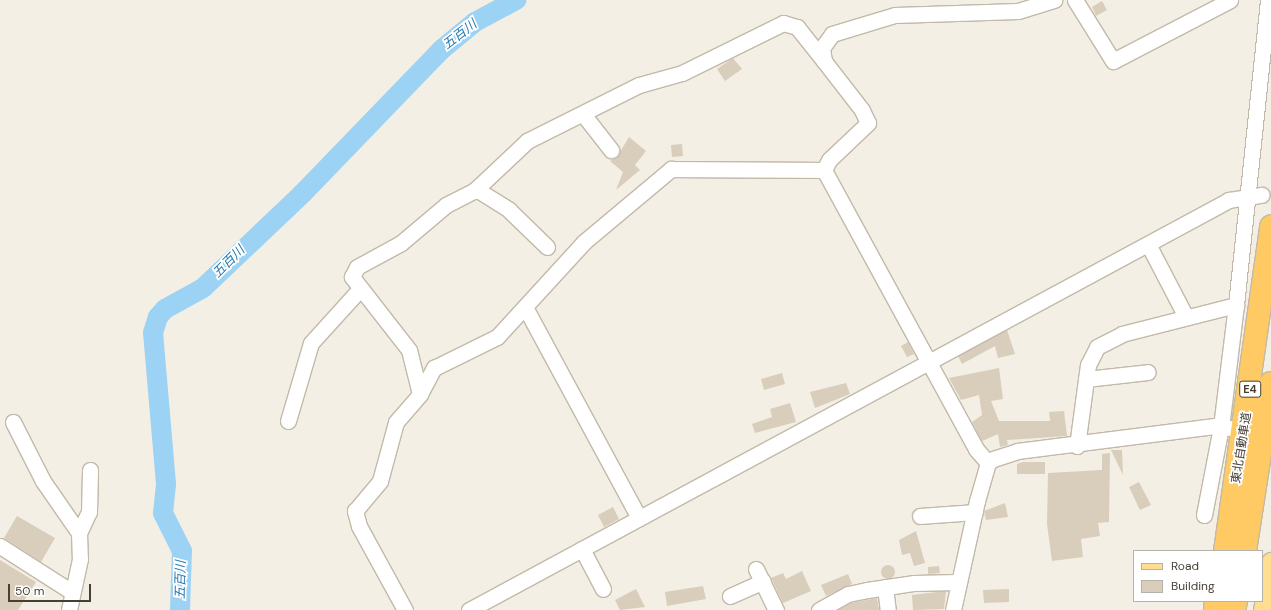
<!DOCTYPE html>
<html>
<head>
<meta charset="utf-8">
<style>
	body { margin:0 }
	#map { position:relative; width:1271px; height:610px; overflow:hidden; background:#f3efe4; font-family:"DM Sans","Noto Sans JP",sans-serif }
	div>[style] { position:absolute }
	.river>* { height:20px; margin:-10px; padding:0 10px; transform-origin:10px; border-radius:10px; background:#9cd2f4 }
	.building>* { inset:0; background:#d9cdbc }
	.round { border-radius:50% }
	.roads { filter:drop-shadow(1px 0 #c2b9a9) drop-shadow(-1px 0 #c2b9a9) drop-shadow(0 1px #c2b9a9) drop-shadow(0 -1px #c2b9a9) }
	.minor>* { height:15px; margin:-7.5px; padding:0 7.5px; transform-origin:7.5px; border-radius:7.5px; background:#fff }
	.major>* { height:19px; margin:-9.5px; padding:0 9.5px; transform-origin:9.5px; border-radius:9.5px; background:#ffde92 }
	.highway>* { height:22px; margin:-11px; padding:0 11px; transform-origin:11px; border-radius:11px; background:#ffc964 }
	span { translate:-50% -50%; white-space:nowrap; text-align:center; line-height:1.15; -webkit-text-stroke:3.5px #fff; paint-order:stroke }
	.shield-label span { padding:1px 3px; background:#fff; border:1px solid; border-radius:3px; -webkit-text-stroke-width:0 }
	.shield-label { font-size:11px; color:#463f34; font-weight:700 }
	.street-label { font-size:12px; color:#463f34 }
	.water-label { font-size:13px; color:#2678b0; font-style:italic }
	.legend { position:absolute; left:1133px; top:550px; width:130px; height:52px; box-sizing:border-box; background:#fff; border:1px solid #b5b2ae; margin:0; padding:5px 7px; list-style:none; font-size:12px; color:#463f34 }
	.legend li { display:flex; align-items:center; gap:8px; height:20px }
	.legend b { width:20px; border:1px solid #b5b2ae }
	.scale { position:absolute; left:8px; top:584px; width:83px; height:18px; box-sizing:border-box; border:2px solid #463f34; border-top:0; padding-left:5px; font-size:12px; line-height:14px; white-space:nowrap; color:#463f34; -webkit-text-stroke:3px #fff; paint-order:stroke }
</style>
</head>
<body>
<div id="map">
	<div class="river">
		<i style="left:180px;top:610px;width:59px;rotate:-88.1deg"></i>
		<i style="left:182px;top:551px;width:42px;rotate:-116.6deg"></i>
		<i style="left:163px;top:513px;width:29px;rotate:-84deg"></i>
		<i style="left:166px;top:484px;width:152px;rotate:-94.9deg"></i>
		<i style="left:153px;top:333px;width:17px;rotate:-73deg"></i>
		<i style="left:158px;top:317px;width:11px;rotate:-49deg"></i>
		<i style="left:165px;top:309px;width:43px;rotate:-28.9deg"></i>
		<i style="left:203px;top:288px;width:138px;rotate:-43.5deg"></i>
		<i style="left:303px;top:193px;width:199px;rotate:-46deg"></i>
		<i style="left:441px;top:50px;width:44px;rotate:-39.5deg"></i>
		<i style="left:475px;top:22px;width:47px;rotate:-28.2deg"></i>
	</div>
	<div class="building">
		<i style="clip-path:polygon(1102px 1px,1107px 10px,1096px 16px,1092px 7px)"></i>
		<i style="clip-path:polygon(733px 58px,742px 69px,725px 81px,717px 69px)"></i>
		<i style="clip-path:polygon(629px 137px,646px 151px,635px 165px,640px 170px,616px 190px,623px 172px,610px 161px,617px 157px)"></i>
		<i style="clip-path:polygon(682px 144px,683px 156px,672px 157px,671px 145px)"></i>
		<i style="clip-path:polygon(1007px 330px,1015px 354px,998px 358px,995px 346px,962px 364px,958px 356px)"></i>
		<i style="clip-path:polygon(908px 342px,914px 354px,907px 357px,901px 346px)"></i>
		<i style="clip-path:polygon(999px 368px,1003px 399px,991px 401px,999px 421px,1050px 421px,1049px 412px,1064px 411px,1067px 436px,1007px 440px,1008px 445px,1000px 447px,998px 434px,982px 441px,972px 422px,982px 415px,979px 395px,961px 400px,949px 378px)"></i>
		<i style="clip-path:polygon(782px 373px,785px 384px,764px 390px,761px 379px)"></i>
		<i style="clip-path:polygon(846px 383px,850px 394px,815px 408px,810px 392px)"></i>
		<i style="clip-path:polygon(790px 403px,796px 422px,755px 433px,752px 424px,772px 417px,770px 409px)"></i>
		<i style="clip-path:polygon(1111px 450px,1122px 450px,1123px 475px)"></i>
		<i style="clip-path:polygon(1110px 453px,1109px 522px,1098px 523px,1100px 536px,1081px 539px,1083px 557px,1052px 561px,1047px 524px,1048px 473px,1102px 470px,1102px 454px)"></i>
		<i style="clip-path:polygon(1023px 462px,1045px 462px,1045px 474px,1017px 474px,1017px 464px)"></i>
		<i style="clip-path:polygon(1139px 482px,1151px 505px,1140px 510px,1129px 487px)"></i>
		<i style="clip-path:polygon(1005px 503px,1008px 517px,986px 520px,984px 511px)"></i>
		<i style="clip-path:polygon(613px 507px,619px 519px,604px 527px,598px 515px)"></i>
		<i style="clip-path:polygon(17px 516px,55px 538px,41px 562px,4px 538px)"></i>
		<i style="clip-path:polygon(916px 531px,925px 563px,914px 566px,910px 553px,902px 555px,899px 540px)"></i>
		<i style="clip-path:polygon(0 560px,36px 582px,18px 610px,0 610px)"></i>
		<i class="round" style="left:881px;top:565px;width:14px;height:14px"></i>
		<i style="clip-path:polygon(939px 566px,940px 573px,928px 574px,928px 567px)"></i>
		<i style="clip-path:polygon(802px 571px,811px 591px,783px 603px,771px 578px,783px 573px,786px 579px)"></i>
		<i style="clip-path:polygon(848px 574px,852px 584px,826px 596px,821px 585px)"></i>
		<i style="clip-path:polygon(703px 586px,706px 599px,667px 606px,665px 592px)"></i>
		<i style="clip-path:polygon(636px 589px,645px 607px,620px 610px,615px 600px)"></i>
		<i style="clip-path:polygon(1009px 589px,1009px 602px,984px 603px,983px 590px)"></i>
		<i style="clip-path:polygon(946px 591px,944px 609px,913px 610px,912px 595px)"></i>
		<i style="clip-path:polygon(877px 598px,879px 610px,838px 610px,851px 603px)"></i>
	</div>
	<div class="roads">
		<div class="minor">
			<i style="left:1075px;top:0;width:72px;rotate:58.1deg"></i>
			<i style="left:1113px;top:61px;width:132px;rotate:-27.5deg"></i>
			<i style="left:583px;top:114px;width:46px;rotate:52.1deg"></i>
			<i style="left:824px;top:170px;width:11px;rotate:-63deg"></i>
			<i style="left:829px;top:160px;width:54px;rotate:-43.5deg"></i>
			<i style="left:868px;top:123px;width:14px;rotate:-115deg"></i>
			<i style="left:862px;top:110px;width:62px;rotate:-127.8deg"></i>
			<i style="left:824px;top:61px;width:13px;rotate:-99deg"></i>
			<i style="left:822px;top:48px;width:17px;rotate:-54deg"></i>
			<i style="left:832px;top:34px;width:66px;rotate:-16.8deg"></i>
			<i style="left:895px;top:15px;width:123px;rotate:-1.9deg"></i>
			<i style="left:1018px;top:11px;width:38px;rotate:-17deg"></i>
			<i style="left:476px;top:189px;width:39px;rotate:32deg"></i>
			<i style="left:509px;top:210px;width:53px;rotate:44.2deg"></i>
			<i style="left:1148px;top:244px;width:82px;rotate:62.5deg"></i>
			<i style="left:525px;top:307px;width:240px;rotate:61.6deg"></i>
			<i style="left:1086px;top:379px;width:62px;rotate:-6.4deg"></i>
			<i style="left:420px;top:394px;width:45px;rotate:-104deg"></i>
			<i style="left:409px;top:350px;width:93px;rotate:-128deg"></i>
			<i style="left:352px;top:277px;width:11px;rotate:-63deg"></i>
			<i style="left:357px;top:267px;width:50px;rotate:-28.6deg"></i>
			<i style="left:401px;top:243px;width:59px;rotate:-40.2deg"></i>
			<i style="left:446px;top:205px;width:31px;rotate:-27deg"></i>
			<i style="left:474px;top:191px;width:73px;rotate:-43.3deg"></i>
			<i style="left:527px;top:141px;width:125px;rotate:-26.6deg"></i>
			<i style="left:639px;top:85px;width:45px;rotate:-15.6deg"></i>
			<i style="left:682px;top:73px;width:113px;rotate:-26.3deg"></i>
			<i style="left:783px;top:23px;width:15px;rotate:16deg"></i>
			<i style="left:797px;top:27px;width:43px;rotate:51.5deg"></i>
			<i style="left:288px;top:421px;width:81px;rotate:-73.6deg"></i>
			<i style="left:311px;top:343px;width:72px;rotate:-47.8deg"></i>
			<i style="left:13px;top:422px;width:66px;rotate:63deg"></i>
			<i style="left:43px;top:481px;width:63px;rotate:55.3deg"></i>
			<i style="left:79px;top:533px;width:26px;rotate:88deg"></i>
			<i style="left:80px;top:559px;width:52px;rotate:102.2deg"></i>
			<i style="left:1077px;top:446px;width:82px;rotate:-82.3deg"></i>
			<i style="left:1088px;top:365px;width:20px;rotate:-63deg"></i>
			<i style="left:1097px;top:347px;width:28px;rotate:-27deg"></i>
			<i style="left:1122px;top:334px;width:118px;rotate:-14.3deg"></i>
			<i style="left:1204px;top:515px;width:90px;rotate:-79.1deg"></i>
			<i style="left:1221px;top:427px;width:123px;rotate:-83deg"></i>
			<i style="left:1236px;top:305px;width:307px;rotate:-84deg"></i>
			<i style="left:920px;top:516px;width:55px;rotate:-4.2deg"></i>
			<i style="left:79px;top:533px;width:23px;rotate:-65deg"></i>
			<i style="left:89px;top:512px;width:42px;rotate:-88.6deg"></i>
			<i style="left:0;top:546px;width:85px;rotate:32.6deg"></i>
			<i style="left:582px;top:549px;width:45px;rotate:62.3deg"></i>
			<i style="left:756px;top:569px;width:46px;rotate:64deg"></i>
			<i style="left:885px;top:587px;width:23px;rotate:83deg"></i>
			<i style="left:730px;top:596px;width:36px;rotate:-24deg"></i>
			<i style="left:405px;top:610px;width:96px;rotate:-118.7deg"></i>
			<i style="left:359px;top:526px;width:16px;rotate:-105deg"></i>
			<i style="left:355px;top:511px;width:39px;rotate:-50deg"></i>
			<i style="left:380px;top:481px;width:61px;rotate:-74.8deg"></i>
			<i style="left:396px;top:422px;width:37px;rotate:-49deg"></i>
			<i style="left:420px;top:394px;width:30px;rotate:-62deg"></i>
			<i style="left:434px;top:368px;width:70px;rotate:-26.2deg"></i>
			<i style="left:497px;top:337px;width:129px;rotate:-47.5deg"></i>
			<i style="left:584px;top:242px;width:114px;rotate:-40deg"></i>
			<i style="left:671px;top:169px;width:153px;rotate:0.4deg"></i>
			<i style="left:824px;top:170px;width:318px;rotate:61.4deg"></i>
			<i style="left:976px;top:449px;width:18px;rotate:49deg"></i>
			<i style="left:469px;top:610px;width:864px;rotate:-28.35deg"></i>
			<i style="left:1229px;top:200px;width:33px;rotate:-9deg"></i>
			<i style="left:819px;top:610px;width:33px;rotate:-29deg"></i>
			<i style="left:848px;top:594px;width:19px;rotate:-12deg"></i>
			<i style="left:867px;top:590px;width:48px;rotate:-8.5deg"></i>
			<i style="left:914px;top:583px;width:43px;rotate:-1.3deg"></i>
			<i style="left:953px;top:610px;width:112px;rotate:-77.6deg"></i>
			<i style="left:977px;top:501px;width:40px;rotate:-74deg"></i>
			<i style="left:988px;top:463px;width:6px;rotate:-39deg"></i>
			<i style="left:993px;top:459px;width:25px;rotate:-18deg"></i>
			<i style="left:1017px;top:451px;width:201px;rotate:-7.2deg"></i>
			<i style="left:1216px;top:426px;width:15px;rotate:8deg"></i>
		</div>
		<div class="major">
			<i style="left:1263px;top:610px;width:49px;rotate:-80.5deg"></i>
		</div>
		<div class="highway">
			<i style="left:1225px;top:551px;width:328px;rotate:-81.9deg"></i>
			<i style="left:1245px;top:551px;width:170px;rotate:-81.2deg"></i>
			<i style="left:1215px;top:610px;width:9px;rotate:-84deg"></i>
			<i style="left:1234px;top:610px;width:9px;rotate:-77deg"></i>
		</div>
	</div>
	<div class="shield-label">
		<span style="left:1250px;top:389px">E4</span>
	</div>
	<div class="street-label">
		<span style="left:1242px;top:448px;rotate:-81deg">東北自動車道</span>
	</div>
	<div class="water-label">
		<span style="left:460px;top:35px;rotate:-38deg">五百川</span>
		<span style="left:229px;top:262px;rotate:-45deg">五百川</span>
		<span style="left:181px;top:580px;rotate:-89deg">五百川</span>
	</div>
	<ul class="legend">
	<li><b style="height:5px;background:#ffde92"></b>Road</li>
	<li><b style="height:11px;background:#d9cdbc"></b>Building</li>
	</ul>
	<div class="scale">50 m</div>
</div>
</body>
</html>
